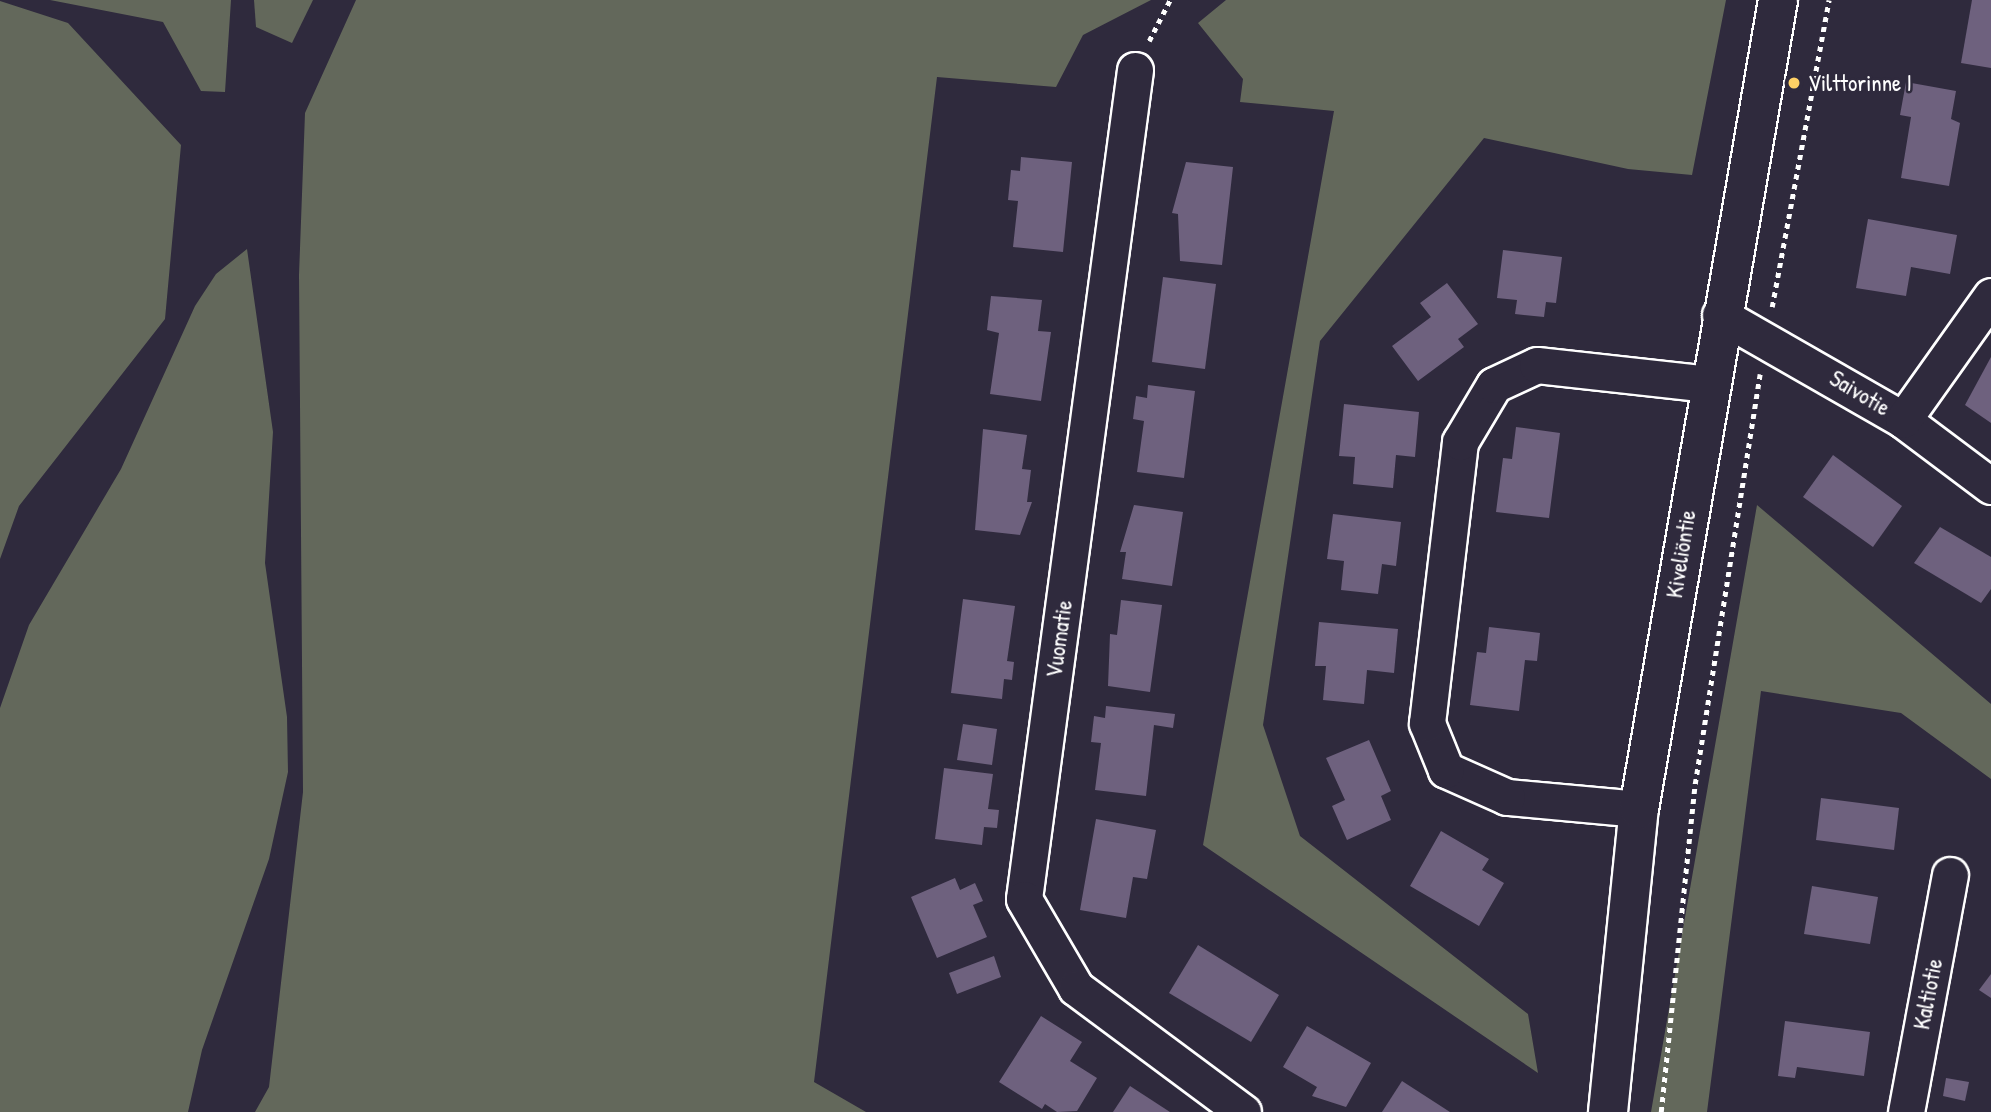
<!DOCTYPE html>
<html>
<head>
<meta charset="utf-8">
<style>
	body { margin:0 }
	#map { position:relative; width:1991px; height:1112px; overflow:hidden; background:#2f2a3d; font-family:"Patrick Hand",sans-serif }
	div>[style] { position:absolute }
	.green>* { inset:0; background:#63685b }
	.building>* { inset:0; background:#6e617e }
	.path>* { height:4.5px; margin-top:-2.25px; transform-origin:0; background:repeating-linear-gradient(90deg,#fff 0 5px,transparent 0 10px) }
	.roads { filter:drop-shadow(2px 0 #fff) drop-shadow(-2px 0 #fff) drop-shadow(0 2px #fff) drop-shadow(0 -2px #fff) }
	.minor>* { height:35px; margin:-17.5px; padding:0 17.5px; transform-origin:17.5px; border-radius:17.5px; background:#2f2a3d }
	.tertiary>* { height:38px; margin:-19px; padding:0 19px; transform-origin:19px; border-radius:19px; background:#2f2a3d }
	.dots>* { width:19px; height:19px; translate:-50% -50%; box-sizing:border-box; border:4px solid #2f2a3d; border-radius:50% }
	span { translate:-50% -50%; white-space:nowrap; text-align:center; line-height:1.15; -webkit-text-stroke:5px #2f2a3d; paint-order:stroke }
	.poi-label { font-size:23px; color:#fff }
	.left { translate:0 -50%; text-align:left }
	.street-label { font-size:23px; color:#fff }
</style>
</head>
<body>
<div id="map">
	<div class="green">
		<i style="clip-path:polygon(50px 0,231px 0,225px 92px,201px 91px,163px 22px)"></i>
		<i style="clip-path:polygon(254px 0,313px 0,292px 43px,256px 27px)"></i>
		<i style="clip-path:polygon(356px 0,1151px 0,1083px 35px,1056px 87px,937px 77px,814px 1082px,866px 1112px,255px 1112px,269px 1087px,303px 792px,299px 275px,305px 113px)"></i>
		<i style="clip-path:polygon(1226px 0,1726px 0,1692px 175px,1628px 169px,1484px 138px,1320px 341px,1263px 725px,1300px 836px,1528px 1014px,1538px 1073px,1203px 845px,1334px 111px,1240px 102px,1243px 79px,1198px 23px)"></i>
		<i style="clip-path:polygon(0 1px,68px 23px,181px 145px,165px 319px,19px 506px,0 559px)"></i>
		<i style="clip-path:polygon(247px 249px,273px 432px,265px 563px,287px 717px,288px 772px,269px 859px,202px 1050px,188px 1112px,0 1112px,0 708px,29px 625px,121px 469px,195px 306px,216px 274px)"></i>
		<i style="clip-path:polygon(1757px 505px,1991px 704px,1991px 779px,1901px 713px,1761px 691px,1707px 1112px,1651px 1112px)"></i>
	</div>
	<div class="building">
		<i style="clip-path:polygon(1972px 0,1991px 0,1991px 68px,1961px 63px)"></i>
		<i style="clip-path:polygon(1906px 82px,1956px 91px,1951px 119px,1960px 123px,1949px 186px,1901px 178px,1911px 117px,1900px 115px)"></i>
		<i style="clip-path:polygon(1021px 157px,1072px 162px,1063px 252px,1013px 247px,1018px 201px,1008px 200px,1011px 170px,1020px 171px)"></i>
		<i style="clip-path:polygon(1186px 162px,1233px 167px,1222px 265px,1180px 261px,1178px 214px,1172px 213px)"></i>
		<i style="clip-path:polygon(1868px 219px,1957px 235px,1950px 274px,1911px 267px,1906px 296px,1856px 288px)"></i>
		<i style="clip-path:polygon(1503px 250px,1562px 257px,1556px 303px,1546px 302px,1544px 317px,1515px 314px,1517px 300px,1497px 298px)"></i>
		<i style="clip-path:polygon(1163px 277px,1216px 284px,1205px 369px,1152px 362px)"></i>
		<i style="clip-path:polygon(1447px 283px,1478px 324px,1458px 339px,1464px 347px,1418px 381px,1392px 346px,1431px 317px,1420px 303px)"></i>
		<i style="clip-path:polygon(991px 296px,1042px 300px,1038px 331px,1051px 332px,1041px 401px,990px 394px,999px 333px,987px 330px)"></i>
		<i style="clip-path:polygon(1991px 357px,1991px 423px,1965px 405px)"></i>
		<i style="clip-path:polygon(1148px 385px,1195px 391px,1184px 478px,1137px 472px,1144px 421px,1133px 419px,1136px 396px,1147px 398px)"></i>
		<i style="clip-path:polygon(1344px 404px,1419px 412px,1415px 457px,1396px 455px,1393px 488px,1353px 484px,1355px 457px,1339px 456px)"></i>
		<i style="clip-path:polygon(1516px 427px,1560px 433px,1549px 518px,1496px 512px,1503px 458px,1512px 459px)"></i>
		<i style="clip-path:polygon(983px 429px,1027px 435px,1022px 469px,1031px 470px,1027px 502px,1032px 502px,1020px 535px,975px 530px)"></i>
		<i style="clip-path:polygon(1833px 455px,1902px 506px,1873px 547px,1803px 497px)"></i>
		<i style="clip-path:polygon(1134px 505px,1183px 512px,1172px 586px,1122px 579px,1126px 552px,1120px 552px)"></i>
		<i style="clip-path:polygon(1333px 514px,1401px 522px,1396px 566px,1382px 564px,1378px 594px,1341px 590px,1344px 561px,1327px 559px)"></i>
		<i style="clip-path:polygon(1940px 527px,1991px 557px,1991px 589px,1981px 603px,1914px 563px)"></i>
		<i style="clip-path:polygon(963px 599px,1015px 606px,1007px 661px,1014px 662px,1012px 680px,1004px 679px,1002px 699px,951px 693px)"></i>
		<i style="clip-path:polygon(1121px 600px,1162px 605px,1150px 692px,1108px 686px,1110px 634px,1117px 635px)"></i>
		<i style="clip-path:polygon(1319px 622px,1398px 629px,1394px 673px,1367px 670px,1364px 704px,1323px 700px,1326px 666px,1315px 666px)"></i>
		<i style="clip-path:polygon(1489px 627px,1540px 633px,1537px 661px,1525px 660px,1519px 711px,1470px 705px,1477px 652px,1486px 653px)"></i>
		<i style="clip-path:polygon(1106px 706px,1175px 714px,1173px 728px,1154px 725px,1146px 796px,1095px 790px,1101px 743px,1091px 742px,1094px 716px,1105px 718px)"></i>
		<i style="clip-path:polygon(963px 724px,997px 729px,992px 765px,957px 760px)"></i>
		<i style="clip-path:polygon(1369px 740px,1391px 791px,1381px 796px,1391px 820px,1347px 840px,1332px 806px,1345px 800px,1326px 758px)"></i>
		<i style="clip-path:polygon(944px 768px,993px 774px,988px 809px,999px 810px,997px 828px,984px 827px,982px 845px,935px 839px)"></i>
		<i style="clip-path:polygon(1821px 798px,1899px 808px,1894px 850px,1816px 840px)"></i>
		<i style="clip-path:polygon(1096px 819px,1156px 830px,1147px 879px,1133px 877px,1126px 918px,1080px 910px)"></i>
		<i style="clip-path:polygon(1441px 831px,1489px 859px,1482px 870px,1504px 883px,1479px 926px,1410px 886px)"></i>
		<i style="clip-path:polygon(955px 878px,960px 890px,975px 883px,983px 901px,973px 905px,987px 937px,937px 958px,911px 897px)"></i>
		<i style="clip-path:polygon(1812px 886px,1878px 897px,1870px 944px,1804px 934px)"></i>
		<i style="clip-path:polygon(1198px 945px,1279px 995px,1251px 1042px,1169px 993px)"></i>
		<i style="clip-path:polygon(994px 956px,1001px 977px,957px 994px,949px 973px)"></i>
		<i style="clip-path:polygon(1991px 974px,1991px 998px,1979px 990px)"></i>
		<i style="clip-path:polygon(1041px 1016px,1082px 1042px,1070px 1061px,1097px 1078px,1077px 1111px,1057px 1112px,1045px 1104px,1042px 1109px,999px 1082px)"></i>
		<i style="clip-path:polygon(1785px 1021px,1870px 1032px,1864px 1076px,1797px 1067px,1795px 1078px,1778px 1076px)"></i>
		<i style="clip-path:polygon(1307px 1026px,1371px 1063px,1346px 1107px,1312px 1096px,1317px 1087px,1283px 1067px)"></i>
		<i style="clip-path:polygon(1946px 1078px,1969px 1082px,1965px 1101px,1943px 1096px)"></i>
		<i style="clip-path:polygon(1402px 1081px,1450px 1112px,1382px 1112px)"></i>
		<i style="clip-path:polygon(1130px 1086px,1170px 1112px,1113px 1112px)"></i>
	</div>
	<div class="path">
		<i style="left:1149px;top:41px;width:46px;rotate:-62.9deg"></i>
		<i style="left:1772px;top:307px;width:312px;rotate:-79.5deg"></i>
		<i style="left:1661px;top:1112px;width:330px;rotate:-84.1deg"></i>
		<i style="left:1695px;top:784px;width:415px;rotate:-81deg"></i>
	</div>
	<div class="roads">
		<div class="minor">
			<i style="left:1135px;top:70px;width:836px;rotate:97.63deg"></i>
			<i style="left:1024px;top:899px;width:103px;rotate:59.7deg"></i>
			<i style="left:1076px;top:988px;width:208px;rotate:36.6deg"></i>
			<i style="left:1720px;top:315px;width:211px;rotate:29.8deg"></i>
			<i style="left:1903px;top:420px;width:110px;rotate:36.9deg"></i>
			<i style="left:1903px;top:420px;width:152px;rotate:-54.6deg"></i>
			<i style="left:1639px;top:809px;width:133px;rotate:-174.8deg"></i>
			<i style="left:1507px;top:797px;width:67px;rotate:-156.1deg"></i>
			<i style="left:1446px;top:770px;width:51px;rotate:-112deg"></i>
			<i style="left:1427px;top:723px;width:283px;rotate:-83.3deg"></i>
			<i style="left:1460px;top:442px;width:66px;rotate:-59.2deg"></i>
			<i style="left:1494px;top:385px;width:47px;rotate:-24.9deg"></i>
			<i style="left:1537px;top:365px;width:173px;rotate:6.3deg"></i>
			<i style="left:1906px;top:1112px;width:241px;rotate:-79.5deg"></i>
		</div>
		<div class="tertiary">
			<i style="left:1608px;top:1112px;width:305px;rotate:-84.2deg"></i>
			<i style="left:1639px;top:809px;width:821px;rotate:-80.25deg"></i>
		</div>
	</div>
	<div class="dots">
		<i style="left:1794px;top:83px;background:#ffd166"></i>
	</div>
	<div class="poi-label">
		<span class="left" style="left:1808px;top:83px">Vilttorinne I</span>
	</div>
	<div class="street-label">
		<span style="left:1860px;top:393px;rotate:31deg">Saivotie</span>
		<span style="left:1681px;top:554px;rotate:-81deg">Kiveliöntie</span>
		<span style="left:1059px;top:639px;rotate:-82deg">Vuomatie</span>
		<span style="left:1928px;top:994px;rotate:-79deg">Kaltiotie</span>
	</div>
</div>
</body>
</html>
